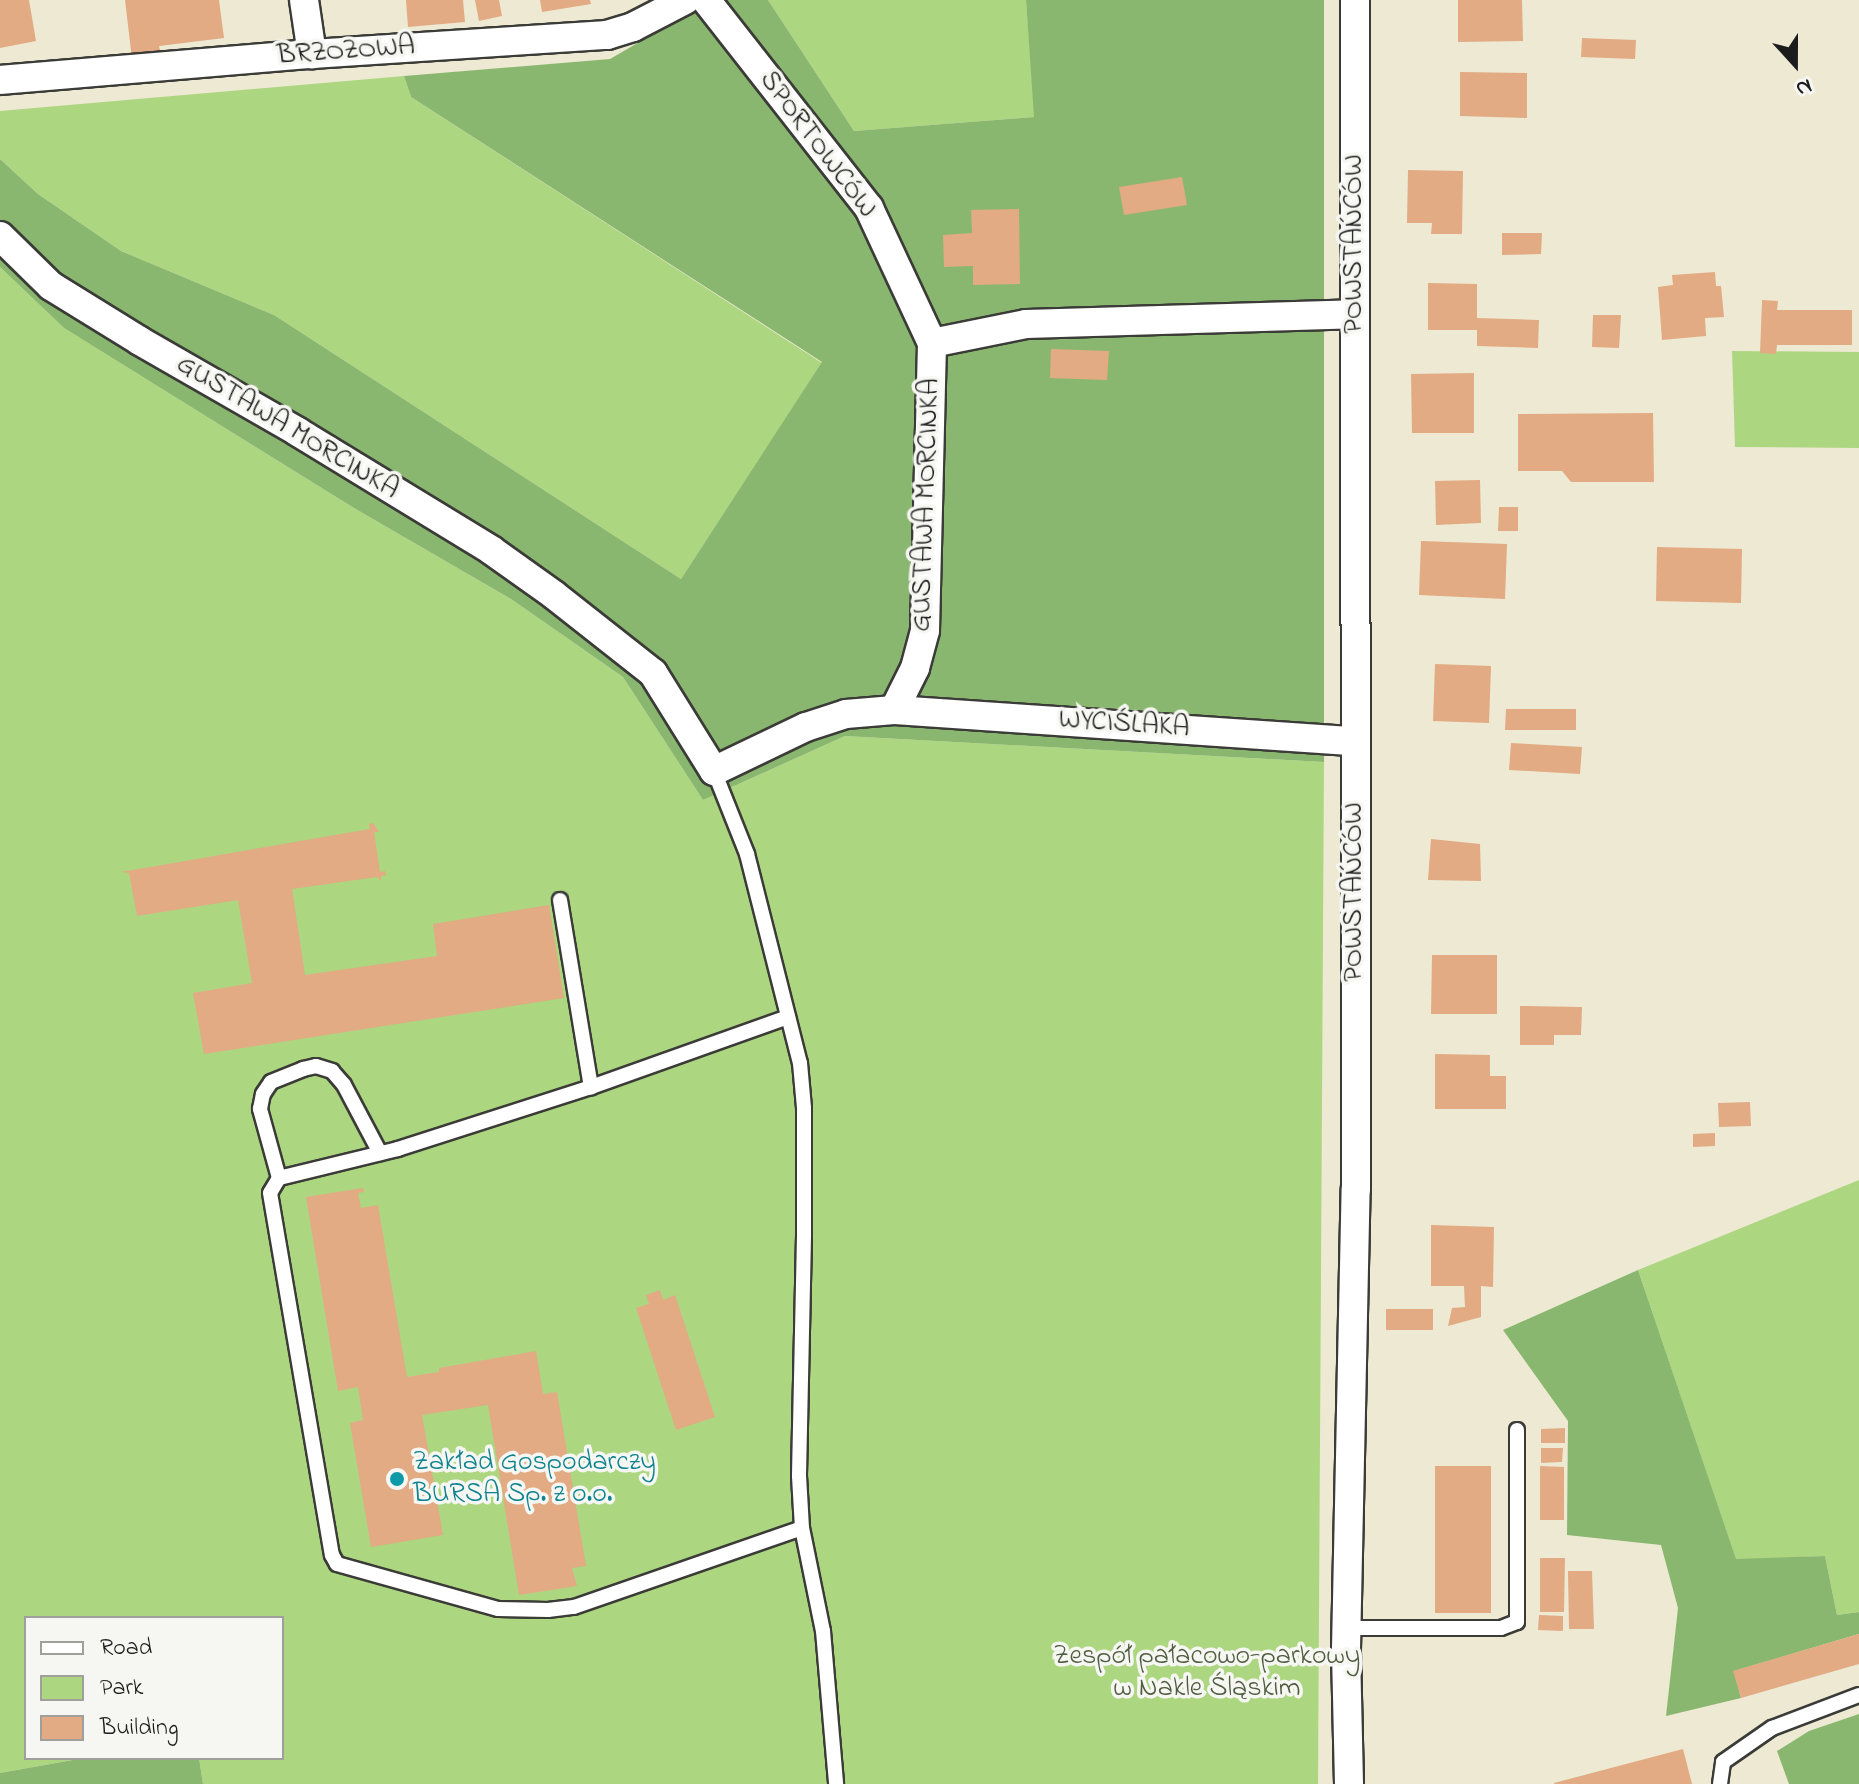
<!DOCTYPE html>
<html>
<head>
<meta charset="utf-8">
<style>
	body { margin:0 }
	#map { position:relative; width:1859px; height:1784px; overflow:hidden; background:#ede9d3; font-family:"Indie Flower",sans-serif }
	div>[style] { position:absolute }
	.green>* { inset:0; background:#add681 }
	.forest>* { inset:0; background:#8ab76f }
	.building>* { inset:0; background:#e2ab83 }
	.roads { filter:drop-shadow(2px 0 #3b3b37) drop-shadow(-2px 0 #3b3b37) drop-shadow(0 2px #3b3b37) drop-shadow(0 -2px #3b3b37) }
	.lane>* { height:14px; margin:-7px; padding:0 7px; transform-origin:7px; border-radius:7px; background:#fff }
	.street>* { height:28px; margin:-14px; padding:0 14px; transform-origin:14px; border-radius:14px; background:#fff }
	.dots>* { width:22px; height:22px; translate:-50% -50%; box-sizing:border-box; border:4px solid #f6f6f2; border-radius:50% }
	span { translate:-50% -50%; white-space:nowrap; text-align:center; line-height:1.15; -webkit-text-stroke:7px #f6f6f2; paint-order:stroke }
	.street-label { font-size:28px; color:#1c1c1c }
	.culture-label { font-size:28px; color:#0d838f }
	.left { translate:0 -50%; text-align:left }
	.park-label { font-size:28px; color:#4f5d3f }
	.legend { position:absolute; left:24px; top:1616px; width:260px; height:144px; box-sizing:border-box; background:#f6f6f2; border:2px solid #9f9f9c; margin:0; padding:10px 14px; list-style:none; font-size:24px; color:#1c1c1c }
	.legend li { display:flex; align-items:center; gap:16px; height:40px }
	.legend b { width:40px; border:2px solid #9f9f9c }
	.north { position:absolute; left:1755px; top:24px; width:80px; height:80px; -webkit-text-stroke:6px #f6f6f2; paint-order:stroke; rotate:159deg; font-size:22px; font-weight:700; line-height:32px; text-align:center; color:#1c1c1c }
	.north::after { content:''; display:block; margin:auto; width:28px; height:36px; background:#1c1c1c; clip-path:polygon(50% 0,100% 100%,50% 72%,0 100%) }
</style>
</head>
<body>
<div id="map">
	<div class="green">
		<i style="clip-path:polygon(768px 0,1026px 0,1035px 117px,854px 131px)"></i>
		<i style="clip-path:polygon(404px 76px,411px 97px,822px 363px,681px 579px,274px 315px,121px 251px,38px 194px,0 159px,0 111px)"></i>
		<i style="clip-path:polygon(0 267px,64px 328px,354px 508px,511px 599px,623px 677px,703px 800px,845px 736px,1324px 762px,1318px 1784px,203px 1784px,199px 1758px,282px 1758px,282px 1618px,26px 1618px,26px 1758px,84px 1758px,0 1773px)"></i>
		<i style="clip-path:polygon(1732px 351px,1859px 352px,1859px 448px,1735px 447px)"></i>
		<i style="clip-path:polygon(1859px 1180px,1859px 1612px,1837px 1615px,1825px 1556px,1736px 1560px,1638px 1270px)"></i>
	</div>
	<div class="forest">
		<i style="clip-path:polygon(662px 0,768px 0,854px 131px,1034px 117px,1026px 0,1324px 0,1324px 762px,845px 736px,703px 800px,623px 677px,511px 599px,354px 508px,64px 328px,0 267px,0 159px,38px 194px,121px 251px,274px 315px,681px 579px,822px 362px,411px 97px,404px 76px,610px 59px,660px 30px)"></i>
		<i style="clip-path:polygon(1638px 1270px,1736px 1559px,1825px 1556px,1837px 1615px,1859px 1612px,1859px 1634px,1734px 1671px,1741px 1698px,1666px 1716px,1678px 1608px,1661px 1545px,1567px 1535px,1568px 1421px,1503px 1330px)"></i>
		<i style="clip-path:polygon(1859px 1714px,1859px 1784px,1789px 1784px,1777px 1751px,1809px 1731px)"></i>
		<i style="clip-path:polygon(84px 1758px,199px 1758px,203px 1784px,0 1784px,0 1773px)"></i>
	</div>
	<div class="building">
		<i style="clip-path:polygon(0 0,29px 0,36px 41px,0 48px)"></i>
		<i style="clip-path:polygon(125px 0,219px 0,224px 38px,159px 46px,161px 55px,132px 59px)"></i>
		<i style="clip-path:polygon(406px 0,463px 0,465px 22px,408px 27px)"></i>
		<i style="clip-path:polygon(475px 0,499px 0,502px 16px,479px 21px)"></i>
		<i style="clip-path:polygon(540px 0,590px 0,591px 4px,542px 12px)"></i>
		<i style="clip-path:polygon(1458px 0,1522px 0,1523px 41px,1458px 42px)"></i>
		<i style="clip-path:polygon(1582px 38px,1636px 40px,1635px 59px,1581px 57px)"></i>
		<i style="clip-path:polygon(1460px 72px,1527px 73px,1527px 118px,1460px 116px)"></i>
		<i style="clip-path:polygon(1408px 170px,1463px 171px,1462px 234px,1431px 234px,1432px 223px,1407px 223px)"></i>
		<i style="clip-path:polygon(1182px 177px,1187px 205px,1124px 215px,1119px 187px)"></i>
		<i style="clip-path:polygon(1019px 209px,1020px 284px,973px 285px,973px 266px,944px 267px,943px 235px,972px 233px,971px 210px)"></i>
		<i style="clip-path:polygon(1502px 233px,1542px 233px,1541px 254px,1502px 255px)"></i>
		<i style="clip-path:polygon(1715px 272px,1716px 286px,1721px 286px,1724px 317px,1705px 318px,1706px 336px,1662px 340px,1658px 287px,1673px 285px,1672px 275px)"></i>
		<i style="clip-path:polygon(1428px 283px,1477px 284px,1477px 318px,1539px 320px,1538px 348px,1477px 346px,1477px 330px,1428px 330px)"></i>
		<i style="clip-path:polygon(1762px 300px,1778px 301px,1777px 310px,1852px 310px,1852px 345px,1777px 345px,1776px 354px,1760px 353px)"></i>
		<i style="clip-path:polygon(1593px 315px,1621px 315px,1619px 348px,1592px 347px)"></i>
		<i style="clip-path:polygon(1051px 349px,1109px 351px,1107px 380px,1050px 378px)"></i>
		<i style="clip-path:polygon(1474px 373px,1474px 433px,1412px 433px,1411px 374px)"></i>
		<i style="clip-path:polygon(1653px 413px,1654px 482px,1571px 482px,1562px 471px,1518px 471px,1518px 414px)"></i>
		<i style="clip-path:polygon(1480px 480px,1481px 523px,1436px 525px,1435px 481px)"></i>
		<i style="clip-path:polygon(1499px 507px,1518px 507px,1518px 531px,1498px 531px)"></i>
		<i style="clip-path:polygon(1421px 541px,1507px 544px,1505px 599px,1419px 595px)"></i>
		<i style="clip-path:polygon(1657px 547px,1742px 549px,1741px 603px,1656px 601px)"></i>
		<i style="clip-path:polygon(1435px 664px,1491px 666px,1489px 723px,1433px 721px)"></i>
		<i style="clip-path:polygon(1506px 709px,1576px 709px,1576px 730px,1505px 730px)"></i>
		<i style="clip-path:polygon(1511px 743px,1582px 747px,1580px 774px,1509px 770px)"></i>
		<i style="clip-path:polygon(373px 823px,379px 832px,374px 832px,380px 872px,385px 871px,386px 875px,381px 876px,381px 881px,377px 877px,292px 889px,305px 975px,437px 956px,433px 924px,549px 905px,564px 998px,204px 1054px,193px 993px,252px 983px,238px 900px,137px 916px,129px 873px,121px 872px,370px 829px,369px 824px)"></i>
		<i style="clip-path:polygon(1431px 839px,1480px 844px,1481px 881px,1428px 880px)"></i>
		<i style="clip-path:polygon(1432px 955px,1497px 955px,1497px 1014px,1431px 1014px)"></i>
		<i style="clip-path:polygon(1520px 1006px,1582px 1007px,1581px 1035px,1554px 1035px,1554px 1045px,1520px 1045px)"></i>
		<i style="clip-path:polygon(1435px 1054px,1490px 1055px,1490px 1076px,1506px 1076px,1506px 1109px,1435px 1109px)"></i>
		<i style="clip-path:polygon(1750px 1102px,1751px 1126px,1719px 1127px,1718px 1103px)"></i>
		<i style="clip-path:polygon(1715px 1133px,1715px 1146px,1693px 1147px,1693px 1134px)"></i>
		<i style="clip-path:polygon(363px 1188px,364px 1192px,358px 1193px,361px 1208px,378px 1205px,407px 1377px,439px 1372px,439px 1368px,536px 1351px,543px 1394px,557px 1392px,586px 1566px,572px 1568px,577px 1586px,519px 1595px,488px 1405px,422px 1415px,443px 1535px,371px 1547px,350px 1423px,363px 1420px,358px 1387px,338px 1391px,306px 1197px)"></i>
		<i style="clip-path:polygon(1431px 1225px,1494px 1227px,1493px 1287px,1481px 1286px,1481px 1317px,1448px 1326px,1452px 1308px,1465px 1307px,1464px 1286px,1431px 1286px)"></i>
		<i style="clip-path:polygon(660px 1290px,663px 1300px,675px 1295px,715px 1417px,676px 1430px,636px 1308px,649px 1304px,646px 1295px)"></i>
		<i style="clip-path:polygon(1386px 1309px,1433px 1309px,1433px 1330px,1386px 1330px)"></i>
		<i style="clip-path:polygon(1565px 1428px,1565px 1443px,1541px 1443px,1541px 1429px)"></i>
		<i style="clip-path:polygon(1541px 1448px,1563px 1448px,1562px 1462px,1541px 1463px)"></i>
		<i style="clip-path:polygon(1435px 1466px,1491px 1466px,1491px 1613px,1435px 1613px)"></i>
		<i style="clip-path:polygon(1540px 1466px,1564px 1467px,1564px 1520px,1540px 1520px)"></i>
		<i style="clip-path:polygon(1540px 1558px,1565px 1558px,1564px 1612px,1540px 1612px)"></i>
		<i style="clip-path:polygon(1568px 1571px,1592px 1571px,1594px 1629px,1569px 1629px)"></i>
		<i style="clip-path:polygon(1539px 1615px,1563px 1616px,1563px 1631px,1538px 1630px)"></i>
		<i style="clip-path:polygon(1859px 1634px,1859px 1664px,1741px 1698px,1733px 1671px)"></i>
		<i style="clip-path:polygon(1683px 1749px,1692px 1784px,1554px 1784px,1554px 1783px)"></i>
	</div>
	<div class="roads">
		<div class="lane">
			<i style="left:714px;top:771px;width:89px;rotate:68.3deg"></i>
			<i style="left:747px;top:854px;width:216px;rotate:75.8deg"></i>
			<i style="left:800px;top:1063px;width:45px;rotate:84.9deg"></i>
			<i style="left:804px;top:1108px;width:128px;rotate:90deg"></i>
			<i style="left:804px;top:1236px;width:240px;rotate:91.2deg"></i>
			<i style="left:799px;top:1476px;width:52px;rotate:86.7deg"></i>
			<i style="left:802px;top:1528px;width:105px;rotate:78.5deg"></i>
			<i style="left:823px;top:1631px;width:154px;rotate:85.1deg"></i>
			<i style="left:560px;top:900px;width:190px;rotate:80.6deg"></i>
			<i style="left:788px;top:1017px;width:209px;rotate:160.4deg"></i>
			<i style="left:591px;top:1087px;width:203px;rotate:162.2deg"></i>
			<i style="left:398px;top:1149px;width:122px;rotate:166.3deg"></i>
			<i style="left:279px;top:1178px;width:17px;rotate:121deg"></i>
			<i style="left:270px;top:1193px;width:367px;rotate:80.3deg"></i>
			<i style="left:332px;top:1555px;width:10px;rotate:61deg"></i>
			<i style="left:337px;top:1564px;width:167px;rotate:15.6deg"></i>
			<i style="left:498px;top:1609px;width:50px;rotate:1.1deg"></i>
			<i style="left:548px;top:1610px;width:26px;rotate:-7deg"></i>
			<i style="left:574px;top:1607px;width:241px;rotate:-19.1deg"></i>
			<i style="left:279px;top:1178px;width:72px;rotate:-105.4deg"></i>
			<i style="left:260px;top:1109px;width:15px;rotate:-79deg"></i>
			<i style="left:263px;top:1094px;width:14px;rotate:-56deg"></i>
			<i style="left:271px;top:1082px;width:35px;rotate:-22deg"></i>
			<i style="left:303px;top:1069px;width:13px;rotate:-13deg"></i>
			<i style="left:316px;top:1066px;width:17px;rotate:17deg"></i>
			<i style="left:332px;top:1071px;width:18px;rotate:49deg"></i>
			<i style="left:344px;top:1085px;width:77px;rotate:62.1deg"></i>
			<i style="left:1346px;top:1628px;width:155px"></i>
			<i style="left:1501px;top:1628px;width:17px;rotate:-21deg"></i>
			<i style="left:1517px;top:1622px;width:192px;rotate:-90deg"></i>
			<i style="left:1720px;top:1784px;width:22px;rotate:-82deg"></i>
			<i style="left:1723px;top:1762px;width:60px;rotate:-34.8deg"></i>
			<i style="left:1772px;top:1728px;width:93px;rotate:-20.8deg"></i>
		</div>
		<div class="street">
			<i style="left:304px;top:0;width:55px;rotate:81.6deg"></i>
			<i style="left:706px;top:0;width:264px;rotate:51.9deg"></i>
			<i style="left:869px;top:208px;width:149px;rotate:65deg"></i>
			<i style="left:0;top:80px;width:313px;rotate:-4.8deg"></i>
			<i style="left:312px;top:54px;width:296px;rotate:-3.7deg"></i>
			<i style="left:607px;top:35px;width:27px;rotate:-17deg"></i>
			<i style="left:633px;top:27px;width:59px;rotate:-27.4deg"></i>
			<i style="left:0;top:236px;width:71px;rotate:44.4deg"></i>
			<i style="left:51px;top:286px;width:105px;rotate:31.7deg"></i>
			<i style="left:140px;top:341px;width:182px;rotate:29.9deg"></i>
			<i style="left:298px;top:432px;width:226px;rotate:31.4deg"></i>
			<i style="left:491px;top:550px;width:77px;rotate:35.5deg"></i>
			<i style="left:554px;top:595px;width:126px;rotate:38.2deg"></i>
			<i style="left:653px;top:673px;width:115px;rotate:58.1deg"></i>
			<i style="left:714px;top:771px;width:102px;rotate:-25.6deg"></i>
			<i style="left:806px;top:727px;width:42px;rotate:-18deg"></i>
			<i style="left:846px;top:714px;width:48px;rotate:-4.8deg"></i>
			<i style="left:894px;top:710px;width:47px;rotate:-63.4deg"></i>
			<i style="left:915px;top:668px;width:39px;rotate:-75deg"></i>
			<i style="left:925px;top:630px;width:287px;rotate:-88.6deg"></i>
			<i style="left:932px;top:343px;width:96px;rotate:-11.4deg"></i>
			<i style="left:1026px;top:324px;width:328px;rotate:-1.7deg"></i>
			<i style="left:894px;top:710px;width:461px;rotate:3.9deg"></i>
			<i style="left:1349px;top:1784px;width:135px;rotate:-91.3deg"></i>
			<i style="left:1346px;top:1649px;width:460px;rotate:-88.8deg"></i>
			<i style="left:1356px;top:1189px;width:1189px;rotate:-90.05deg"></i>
		</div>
	</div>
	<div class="dots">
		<i style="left:397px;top:1479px;background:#0f9aa8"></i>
	</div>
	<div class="street-label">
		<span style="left:346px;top:52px;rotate:-4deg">BRZOZOWA</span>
		<span style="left:817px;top:145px;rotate:53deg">SPORTOWCÓW</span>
		<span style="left:1355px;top:244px;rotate:-90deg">POWSTAŃCÓW</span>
		<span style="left:287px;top:428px;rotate:31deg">GUSTAWA MORCINKA</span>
		<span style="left:927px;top:505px;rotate:-88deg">GUSTAWA MORCINKA</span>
		<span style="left:1124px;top:725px;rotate:4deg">WYCIŚLAKA</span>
		<span style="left:1355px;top:892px;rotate:-90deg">POWSTAŃCÓW</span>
	</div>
	<div class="culture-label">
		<span class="left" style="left:413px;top:1479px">Zakład Gospodarczy<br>BURSA Sp. z o.o.</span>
	</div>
	<div class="park-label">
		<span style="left:1207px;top:1673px">Zespół pałacowo-parkowy<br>w Nakle Śląskim</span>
	</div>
	<ul class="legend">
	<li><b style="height:10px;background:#fff"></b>Road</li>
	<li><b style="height:22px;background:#add681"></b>Park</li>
	<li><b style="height:22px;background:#e2ab83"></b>Building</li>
	</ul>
	<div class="north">N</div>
</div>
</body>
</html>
